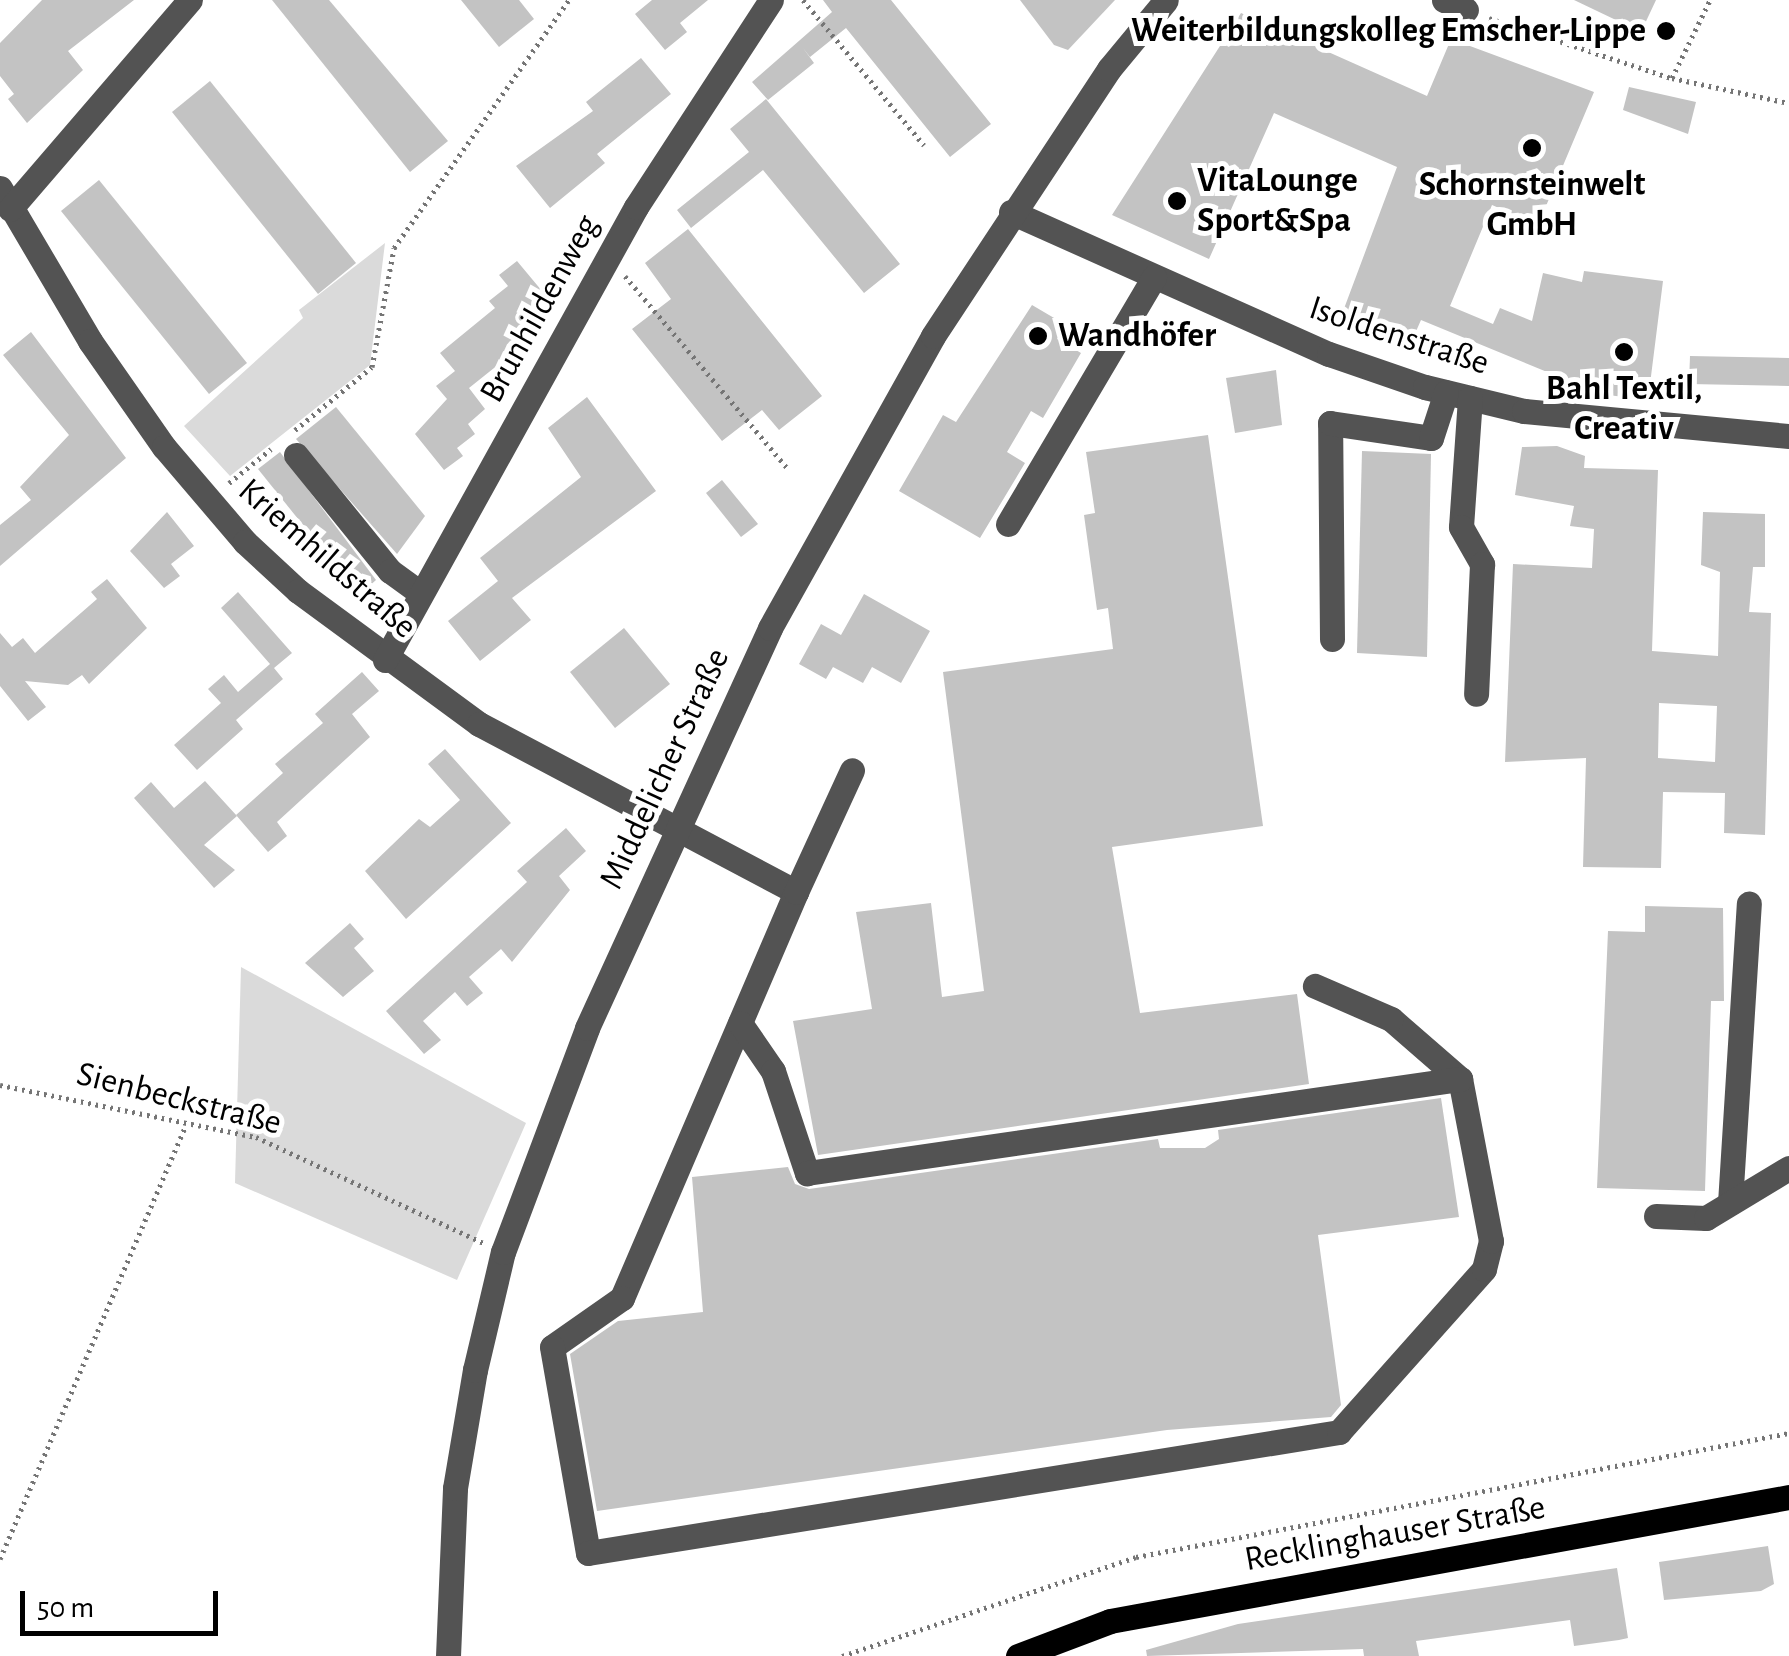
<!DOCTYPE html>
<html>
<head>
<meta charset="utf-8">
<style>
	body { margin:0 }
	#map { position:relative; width:1789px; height:1656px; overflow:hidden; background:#fff; font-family:"Alegreya Sans",sans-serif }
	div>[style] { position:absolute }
	.green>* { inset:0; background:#dadada }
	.building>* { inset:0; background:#c3c3c3 }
	.path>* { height:5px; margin-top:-2.5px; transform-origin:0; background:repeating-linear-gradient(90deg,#757575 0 2.5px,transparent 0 7.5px) }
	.minor>* { height:25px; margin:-12.5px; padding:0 12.5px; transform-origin:12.5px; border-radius:12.5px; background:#535353 }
	.major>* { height:25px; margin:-12.5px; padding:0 12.5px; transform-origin:12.5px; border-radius:12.5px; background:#000 }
	.dots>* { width:28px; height:28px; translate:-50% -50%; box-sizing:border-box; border:5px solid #fff; border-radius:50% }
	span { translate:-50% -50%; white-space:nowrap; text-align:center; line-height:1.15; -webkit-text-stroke:10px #fff; paint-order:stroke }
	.poi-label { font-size:35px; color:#000; font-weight:700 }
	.right { translate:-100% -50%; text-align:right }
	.left { translate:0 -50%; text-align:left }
	.street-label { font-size:35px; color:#000 }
	.scale { position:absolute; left:20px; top:1591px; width:198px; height:45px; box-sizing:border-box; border:5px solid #000; border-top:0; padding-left:12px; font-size:30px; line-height:35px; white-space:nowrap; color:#000; -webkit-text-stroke:8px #fff; paint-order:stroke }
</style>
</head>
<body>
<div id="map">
	<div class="green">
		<i style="clip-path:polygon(385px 243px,370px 365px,230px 476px,184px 426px,303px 318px,299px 310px)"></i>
		<i style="clip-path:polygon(241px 967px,526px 1123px,457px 1280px,235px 1183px)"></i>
	</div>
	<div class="building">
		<i style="clip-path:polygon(42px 0,134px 0,68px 51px,83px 70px,27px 123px,8px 99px,14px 94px,0 76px,0 43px)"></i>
		<i style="clip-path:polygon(272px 0,329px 0,448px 141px,410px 172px)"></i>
		<i style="clip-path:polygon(461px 0,519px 0,534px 19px,499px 47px)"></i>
		<i style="clip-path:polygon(652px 0,708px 0,680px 23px,687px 32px,665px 50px,635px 14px)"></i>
		<i style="clip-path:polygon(823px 0,891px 0,991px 124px,950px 157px,846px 28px,810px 57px,803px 48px,814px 63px,768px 100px,752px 82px,832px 12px)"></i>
		<i style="clip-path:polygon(1020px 0,1115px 0,1068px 50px,1054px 45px)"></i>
		<i style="clip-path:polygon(1574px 0,1656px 0,1641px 32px)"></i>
		<i style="clip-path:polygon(1241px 13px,1427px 96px,1451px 39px,1594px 92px,1538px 225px,1492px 205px,1450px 306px,1493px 324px,1500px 308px,1532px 321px,1543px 273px,1582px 282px,1584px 271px,1663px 281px,1648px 400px,1568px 390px,1569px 381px,1421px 320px,1410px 345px,1339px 322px,1397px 167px,1274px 113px,1209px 259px,1112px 215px)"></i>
		<i style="clip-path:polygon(641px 58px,671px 94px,597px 154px,605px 163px,550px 208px,516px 166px,593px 111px,586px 102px)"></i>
		<i style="clip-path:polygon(210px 81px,356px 263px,318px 294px,172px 112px)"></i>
		<i style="clip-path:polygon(1629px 87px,1696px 102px,1688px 134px,1623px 110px)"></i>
		<i style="clip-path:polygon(766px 99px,900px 264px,864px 293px,763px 170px,691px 228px,677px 210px,749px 152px,730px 129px)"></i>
		<i style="clip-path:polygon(99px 180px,247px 363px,209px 394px,61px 211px)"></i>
		<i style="clip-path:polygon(688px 229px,822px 396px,779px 430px,762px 410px,722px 441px,632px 329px,671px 299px,645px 263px)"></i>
		<i style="clip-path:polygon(517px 261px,547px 297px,529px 312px,537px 323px,519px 338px,524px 344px,469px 388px,485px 409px,468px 424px,475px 434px,457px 448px,463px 456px,444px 470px,415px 434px,447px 399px,436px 386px,455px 371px,440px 353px,495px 308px,489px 301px,508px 286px,499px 275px)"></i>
		<i style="clip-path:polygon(1032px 305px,1066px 325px,1057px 339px,1081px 353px,1043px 418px,1031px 411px,1007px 452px,1025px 463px,980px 538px,899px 491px,943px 415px,956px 422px)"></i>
		<i style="clip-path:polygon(31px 332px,126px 458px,0 566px,0 525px,31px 500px,20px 487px,69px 435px,3px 355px)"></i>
		<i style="clip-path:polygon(1690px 356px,1789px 358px,1789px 386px,1689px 384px)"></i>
		<i style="clip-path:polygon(1276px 370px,1282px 425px,1235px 433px,1226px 378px)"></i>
		<i style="clip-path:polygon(587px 397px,656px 491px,512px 598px,531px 620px,480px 661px,448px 621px,498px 581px,480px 558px,581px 477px,548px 428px)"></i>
		<i style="clip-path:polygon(336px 407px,425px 516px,397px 554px,296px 439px)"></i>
		<i style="clip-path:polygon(1208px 435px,1263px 826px,1112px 847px,1140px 1013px,1297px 994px,1309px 1084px,818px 1155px,793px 1021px,872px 1009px,856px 912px,931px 903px,942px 997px,984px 991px,943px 672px,1113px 649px,1108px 608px,1097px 610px,1084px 515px,1095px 513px,1086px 452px)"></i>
		<i style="clip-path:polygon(evenodd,1557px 446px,1585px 456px,1584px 468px,1658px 470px,1652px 651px,1718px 656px,1720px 572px,1701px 565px,1703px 512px,1765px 514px,1765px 567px,1753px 567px,1749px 612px,1771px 613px,1765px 835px,1724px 833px,1725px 793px,1663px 792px,1661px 868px,1583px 867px,1586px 758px,1505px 762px,1513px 564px,1592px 568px,1594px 529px,1570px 526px,1574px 506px,1515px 495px,1522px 447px,1557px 446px,1659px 703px,1717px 706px,1715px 762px,1658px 758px,1659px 703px)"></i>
		<i style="clip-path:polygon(1362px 451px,1431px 454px,1427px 657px,1357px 653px)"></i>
		<i style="clip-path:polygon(280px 452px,376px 580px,359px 595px,258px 469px)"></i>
		<i style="clip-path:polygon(722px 480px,758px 524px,741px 537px,706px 493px)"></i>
		<i style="clip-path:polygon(167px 512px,194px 546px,171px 564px,180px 576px,164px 588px,130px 551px)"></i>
		<i style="clip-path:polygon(107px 579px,147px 628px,89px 684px,82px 675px,68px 685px,25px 681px,46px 707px,28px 721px,0 686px,0 633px,12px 647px,23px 638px,35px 653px,97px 599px,91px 592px)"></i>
		<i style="clip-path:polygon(238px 592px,292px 653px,274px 668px,283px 679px,236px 720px,243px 729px,197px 770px,174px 745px,221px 703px,208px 689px,224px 675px,238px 692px,270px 664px,221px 608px)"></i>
		<i style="clip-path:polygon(864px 594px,930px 631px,901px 683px,872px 667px,863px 683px,833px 667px,826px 679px,799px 664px,821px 624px,841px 635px)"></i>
		<i style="clip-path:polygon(624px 628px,670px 684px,615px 728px,570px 672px)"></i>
		<i style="clip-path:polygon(362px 672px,379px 691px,352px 714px,370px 737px,277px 822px,287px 836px,268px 852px,236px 815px,283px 773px,275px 764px,323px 723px,315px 714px)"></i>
		<i style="clip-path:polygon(445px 749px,511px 823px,406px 919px,365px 871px,419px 819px,430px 827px,460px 800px,428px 764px)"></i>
		<i style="clip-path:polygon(205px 781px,237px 816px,204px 845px,235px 870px,214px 888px,134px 798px,151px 782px,174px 808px)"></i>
		<i style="clip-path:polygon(566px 828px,586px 851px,559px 876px,570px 890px,512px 962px,501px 949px,469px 977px,483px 993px,467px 1006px,455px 992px,423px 1021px,441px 1040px,424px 1054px,386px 1011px,527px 882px,517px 871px)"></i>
		<i style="clip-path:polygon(1645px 906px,1723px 908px,1724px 1001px,1711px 1001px,1705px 1191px,1597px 1188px,1608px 931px,1645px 932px)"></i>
		<i style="clip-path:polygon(350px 923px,364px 939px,354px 948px,374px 971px,343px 997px,305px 963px)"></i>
		<i style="clip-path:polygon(1441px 1098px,1459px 1217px,1318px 1235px,1341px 1405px,1331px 1417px,1167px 1430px,597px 1511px,570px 1354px,618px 1321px,703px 1312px,692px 1177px,788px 1167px,795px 1184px,809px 1189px,1158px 1139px,1160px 1148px,1205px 1148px,1219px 1139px,1218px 1130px)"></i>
		<i style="clip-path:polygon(1768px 1546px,1774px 1584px,1761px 1591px,1664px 1600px,1659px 1562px)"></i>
		<i style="clip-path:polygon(1617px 1568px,1628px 1638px,1619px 1640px,1574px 1646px,1570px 1620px,1416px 1641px,1419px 1656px,1364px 1656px,1363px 1649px,1147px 1656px,1146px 1650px,1238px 1624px)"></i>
	</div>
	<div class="path">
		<i style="left:803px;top:0;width:189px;rotate:50.2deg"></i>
		<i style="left:1489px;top:18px;width:193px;rotate:18.2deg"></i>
		<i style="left:1672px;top:78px;width:120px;rotate:12.1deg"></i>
		<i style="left:1672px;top:78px;width:87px;rotate:-64deg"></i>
		<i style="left:625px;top:276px;width:254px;rotate:49.8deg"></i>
		<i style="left:295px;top:430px;width:99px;rotate:-39.3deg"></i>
		<i style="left:372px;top:367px;width:121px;rotate:-79.5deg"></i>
		<i style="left:394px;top:248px;width:304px;rotate:-54.8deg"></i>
		<i style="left:229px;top:483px;width:54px;rotate:-39deg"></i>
		<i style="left:0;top:1085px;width:261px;rotate:11.5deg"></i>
		<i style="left:256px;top:1137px;width:251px;rotate:25deg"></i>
		<i style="left:0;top:1559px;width:471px;rotate:-66.8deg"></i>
		<i style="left:842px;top:1656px;width:310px;rotate:-18.6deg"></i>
		<i style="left:1136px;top:1557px;width:665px;rotate:-10.75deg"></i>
	</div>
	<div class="minor">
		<i style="left:1444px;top:0;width:24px;rotate:24deg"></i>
		<i style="left:0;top:188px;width:178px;rotate:59.5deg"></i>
		<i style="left:90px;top:341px;width:129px;rotate:55.1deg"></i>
		<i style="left:164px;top:447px;width:125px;rotate:49.5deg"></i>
		<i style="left:245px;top:542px;width:72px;rotate:42.8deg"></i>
		<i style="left:298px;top:591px;width:225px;rotate:36.3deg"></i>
		<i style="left:479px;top:724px;width:359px;rotate:27.9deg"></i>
		<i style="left:796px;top:892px;width:442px;rotate:113.2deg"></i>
		<i style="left:622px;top:1298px;width:85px;rotate:145deg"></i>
		<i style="left:552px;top:1347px;width:209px;rotate:80.1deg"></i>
		<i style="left:588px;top:1553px;width:761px;rotate:-9.15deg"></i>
		<i style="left:1339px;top:1432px;width:218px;rotate:-48.3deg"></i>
		<i style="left:1484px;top:1269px;width:29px;rotate:-76deg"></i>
		<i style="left:1491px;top:1241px;width:165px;rotate:-100.8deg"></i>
		<i style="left:1460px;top:1079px;width:91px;rotate:-139deg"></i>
		<i style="left:1391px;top:1019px;width:83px;rotate:-156.5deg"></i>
		<i style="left:10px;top:209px;width:276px;rotate:-49.3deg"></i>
		<i style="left:1011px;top:212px;width:348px;rotate:24.1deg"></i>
		<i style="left:1329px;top:354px;width:102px;rotate:19deg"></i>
		<i style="left:1425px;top:387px;width:102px;rotate:13.6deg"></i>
		<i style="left:1524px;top:411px;width:266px;rotate:5.4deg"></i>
		<i style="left:1470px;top:398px;width:129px;rotate:94deg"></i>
		<i style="left:1461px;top:527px;width:43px;rotate:60.4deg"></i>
		<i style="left:1482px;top:564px;width:130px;rotate:92.6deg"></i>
		<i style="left:296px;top:455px;width:149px;rotate:51deg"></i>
		<i style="left:390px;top:571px;width:37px;rotate:36deg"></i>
		<i style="left:1008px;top:524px;width:287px;rotate:-59.4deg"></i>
		<i style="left:1332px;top:639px;width:216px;rotate:-90.5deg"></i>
		<i style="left:1330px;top:423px;width:102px;rotate:8.4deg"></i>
		<i style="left:1431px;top:438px;width:48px;rotate:-71.9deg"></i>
		<i style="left:385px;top:660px;width:518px;rotate:-61.01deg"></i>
		<i style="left:636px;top:207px;width:247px;rotate:-56.9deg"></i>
		<i style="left:796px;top:892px;width:134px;rotate:-65.3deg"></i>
		<i style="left:740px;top:1023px;width:58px;rotate:55.5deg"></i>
		<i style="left:773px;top:1071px;width:108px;rotate:71.6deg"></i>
		<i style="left:807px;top:1173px;width:660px;rotate:-8.19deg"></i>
		<i style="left:1730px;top:1203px;width:300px;rotate:-86.4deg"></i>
		<i style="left:1656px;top:1216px;width:50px;rotate:2.3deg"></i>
		<i style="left:1706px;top:1218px;width:97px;rotate:-31.1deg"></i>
		<i style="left:448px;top:1656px;width:168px;rotate:-87.6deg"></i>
		<i style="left:455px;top:1488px;width:120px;rotate:-80.4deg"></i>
		<i style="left:475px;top:1370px;width:121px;rotate:-76.7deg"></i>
		<i style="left:503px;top:1252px;width:239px;rotate:-69.4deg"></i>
		<i style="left:587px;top:1028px;width:440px;rotate:-65.4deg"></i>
		<i style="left:770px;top:628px;width:334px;rotate:-60.8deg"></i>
		<i style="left:933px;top:336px;width:320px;rotate:-56.6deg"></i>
		<i style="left:1109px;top:69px;width:89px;rotate:-50.4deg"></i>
	</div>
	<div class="major">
		<i style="left:1018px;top:1656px;width:98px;rotate:-20.8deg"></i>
		<i style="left:1110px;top:1621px;width:690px;rotate:-10.35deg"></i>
	</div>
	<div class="dots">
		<i style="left:1666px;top:31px;background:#000"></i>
		<i style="left:1532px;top:148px;background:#000"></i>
		<i style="left:1177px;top:201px;background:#000"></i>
		<i style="left:1038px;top:336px;background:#000"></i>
		<i style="left:1624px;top:352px;background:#000"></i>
	</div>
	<div class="poi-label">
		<span class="right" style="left:1646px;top:31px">Weiterbildungskolleg Emscher-Lippe</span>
		<span class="left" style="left:1197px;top:201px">VitaLounge<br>Sport&amp;Spa</span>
		<span style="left:1532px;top:205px">Schornsteinwelt<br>GmbH</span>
		<span class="left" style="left:1058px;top:336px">Wandhöfer</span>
		<span style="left:1624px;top:409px">Bahl Textil,<br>Creativ</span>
	</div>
	<div class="street-label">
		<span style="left:540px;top:309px;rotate:-61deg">Brunhildenweg</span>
		<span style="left:1399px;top:336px;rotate:18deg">Isoldenstraße</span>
		<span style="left:327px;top:559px;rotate:41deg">Kriemhildstraße</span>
		<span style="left:665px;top:769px;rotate:-65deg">Middelicher Straße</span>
		<span style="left:179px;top:1099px;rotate:14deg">Sienbeckstraße</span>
		<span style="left:1395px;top:1534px;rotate:-10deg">Recklinghauser Straße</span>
	</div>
	<div class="scale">50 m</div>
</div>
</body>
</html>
